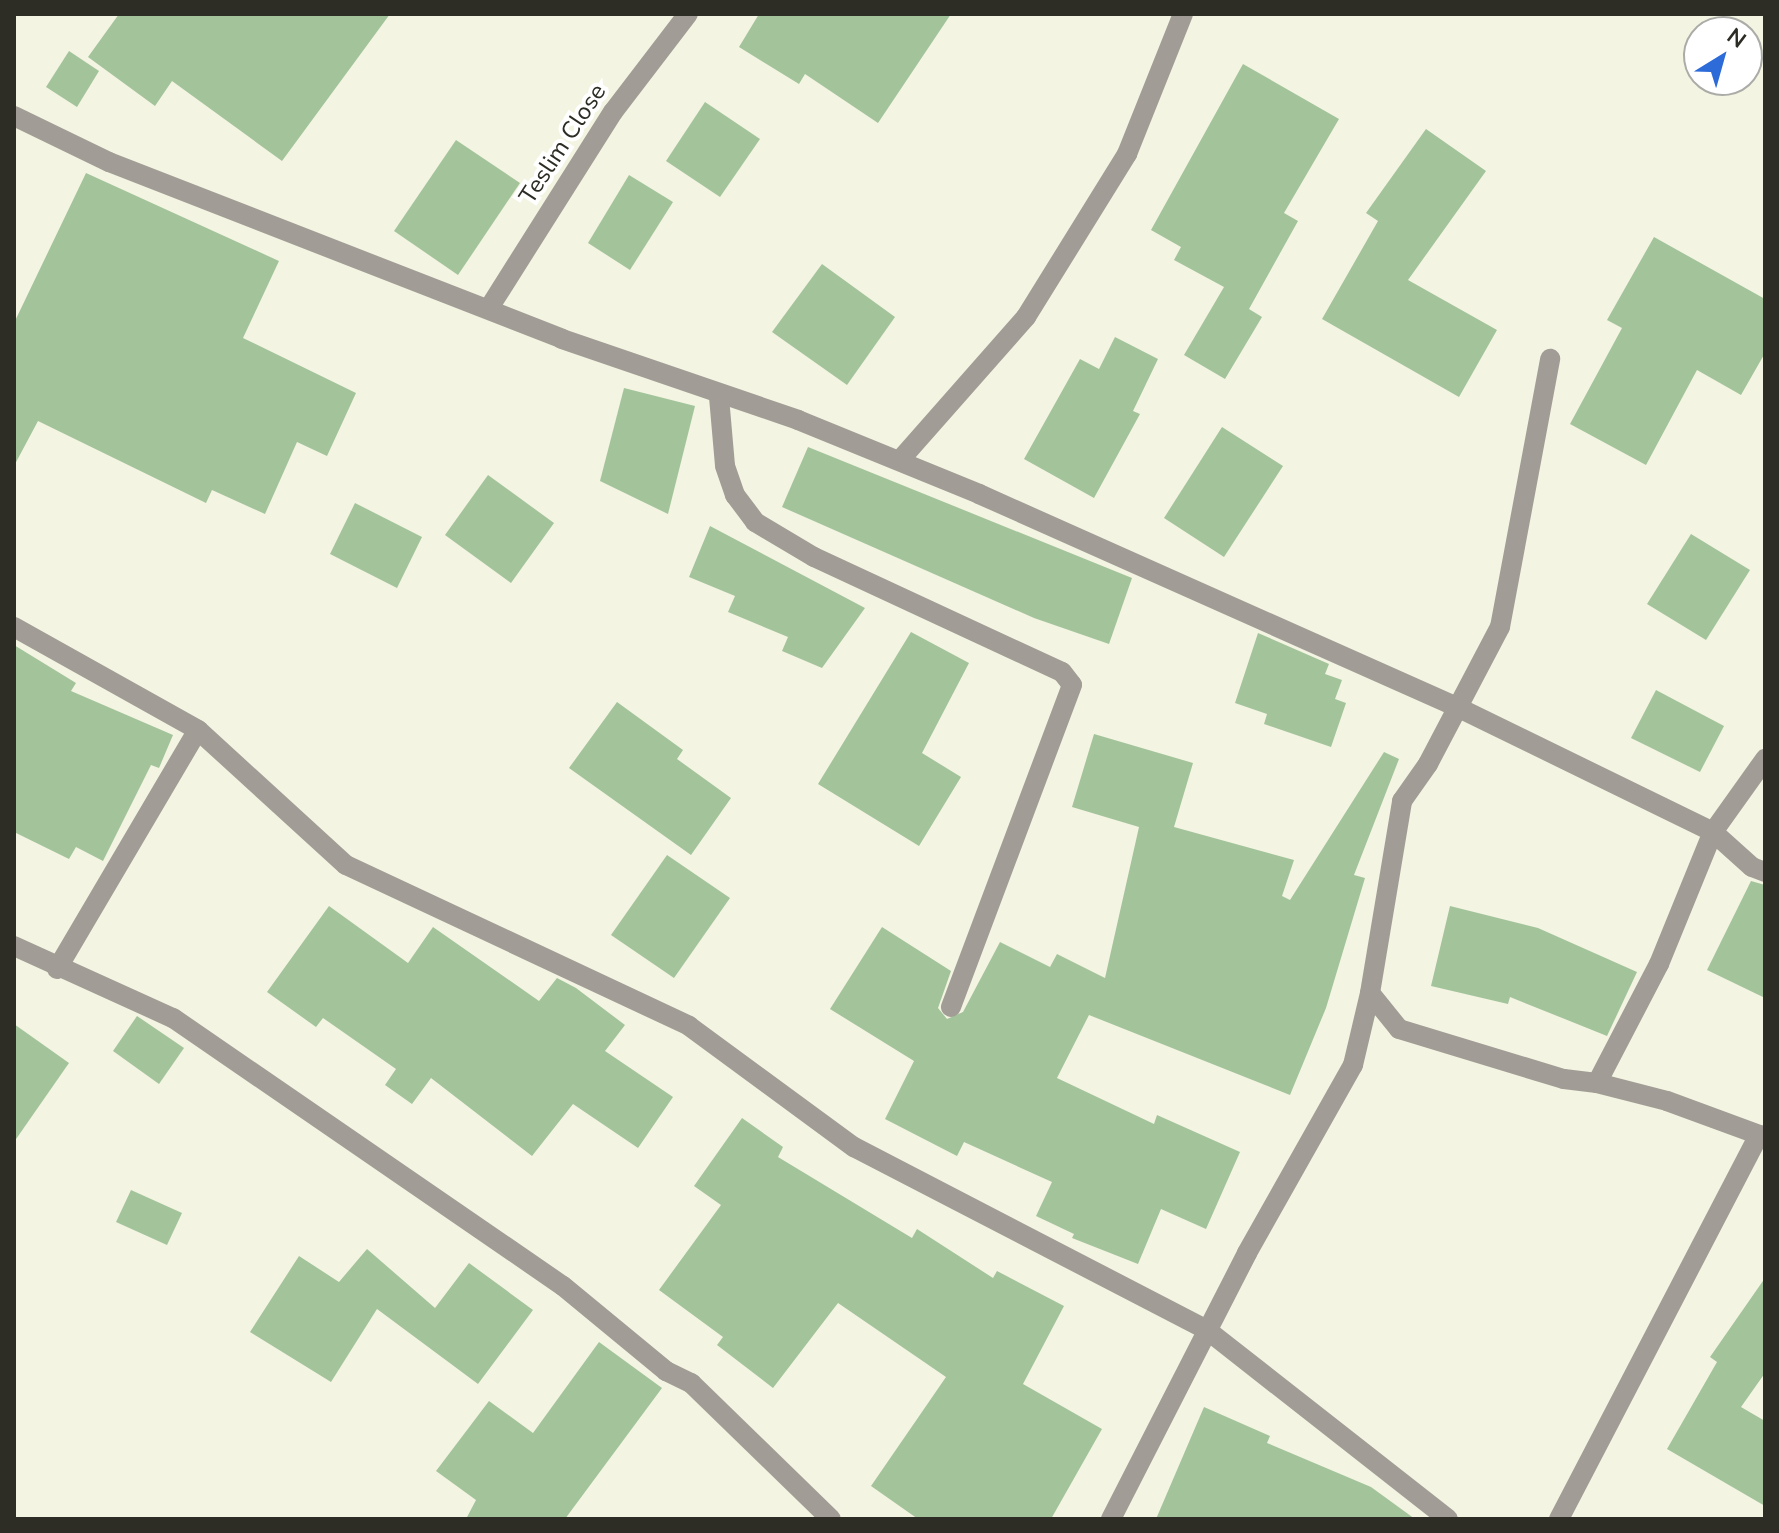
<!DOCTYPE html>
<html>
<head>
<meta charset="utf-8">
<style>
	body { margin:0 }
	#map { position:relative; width:1779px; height:1533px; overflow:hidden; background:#f3f4e1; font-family:"Nunito Sans",sans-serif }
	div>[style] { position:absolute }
	.building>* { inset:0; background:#a3c49b }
	.minor>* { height:20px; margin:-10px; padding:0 10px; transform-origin:10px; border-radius:10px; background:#a19d96 }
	span { translate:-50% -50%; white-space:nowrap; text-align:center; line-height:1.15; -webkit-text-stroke:8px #fff; paint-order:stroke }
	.street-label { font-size:24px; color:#2d2d26 }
	.frame { position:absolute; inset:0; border:16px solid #2d2d26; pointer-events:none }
	.north { position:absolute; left:1683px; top:16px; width:80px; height:80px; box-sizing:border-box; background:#fff; border:2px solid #ababa8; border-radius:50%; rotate:37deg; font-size:22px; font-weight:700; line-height:32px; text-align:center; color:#2d2d26 }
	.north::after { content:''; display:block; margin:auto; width:28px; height:36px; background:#2d6bd9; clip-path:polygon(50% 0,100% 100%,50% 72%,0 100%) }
</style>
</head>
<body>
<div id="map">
	<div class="building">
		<i style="clip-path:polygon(119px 14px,390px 14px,282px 161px,172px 81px,155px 106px,88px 57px)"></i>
		<i style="clip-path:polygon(759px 14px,951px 14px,878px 123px,805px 74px,799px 84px,739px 47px)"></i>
		<i style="clip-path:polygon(69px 51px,99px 71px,77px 107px,46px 87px)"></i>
		<i style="clip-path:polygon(1243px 64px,1339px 119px,1284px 213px,1298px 221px,1249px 309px,1262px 317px,1225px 379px,1184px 355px,1224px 287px,1174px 260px,1181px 247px,1151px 230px)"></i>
		<i style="clip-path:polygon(705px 102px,760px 139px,720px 197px,666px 161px)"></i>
		<i style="clip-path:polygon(1426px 129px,1486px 171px,1408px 280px,1497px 330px,1459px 397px,1322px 319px,1378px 221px,1366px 213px)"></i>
		<i style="clip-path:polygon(456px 140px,520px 183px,458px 275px,394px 231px)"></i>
		<i style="clip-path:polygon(86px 173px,279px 261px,243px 338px,356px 393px,327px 456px,297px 442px,265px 514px,212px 490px,206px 503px,38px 421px,14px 466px,14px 323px)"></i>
		<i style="clip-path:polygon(629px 175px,673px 202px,630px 270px,588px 243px)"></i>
		<i style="clip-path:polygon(1654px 237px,1765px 299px,1765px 353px,1741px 395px,1697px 370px,1646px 465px,1570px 424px,1622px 328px,1607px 320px)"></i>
		<i style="clip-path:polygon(822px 264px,895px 317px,847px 385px,772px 332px)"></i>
		<i style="clip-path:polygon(1115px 337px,1158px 359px,1133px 411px,1140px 414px,1094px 498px,1024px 459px,1080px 359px,1099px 369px)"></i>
		<i style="clip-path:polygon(624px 388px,695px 406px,668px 514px,600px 481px)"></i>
		<i style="clip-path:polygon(1222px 427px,1283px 466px,1224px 557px,1164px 518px)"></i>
		<i style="clip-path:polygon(808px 447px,1132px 578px,1109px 644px,1034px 618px,782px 507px)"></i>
		<i style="clip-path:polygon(488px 475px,554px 523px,511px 583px,445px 535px)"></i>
		<i style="clip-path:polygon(355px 503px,422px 537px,397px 588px,330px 554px)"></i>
		<i style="clip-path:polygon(710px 526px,865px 608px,822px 668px,782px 651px,788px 637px,728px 612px,735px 596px,689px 577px)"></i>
		<i style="clip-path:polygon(1691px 534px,1750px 570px,1706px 640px,1647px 604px)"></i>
		<i style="clip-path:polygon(911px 632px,969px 663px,922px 753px,961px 777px,919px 846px,818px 784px)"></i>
		<i style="clip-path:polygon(1258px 633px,1329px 664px,1325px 674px,1342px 680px,1335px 699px,1346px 703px,1331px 747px,1264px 724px,1267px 714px,1235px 703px)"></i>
		<i style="clip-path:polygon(14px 645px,76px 683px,71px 691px,173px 735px,159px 768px,151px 765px,103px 861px,76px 847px,69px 859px,14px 832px)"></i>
		<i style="clip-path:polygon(1656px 690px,1724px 726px,1700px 772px,1631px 738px)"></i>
		<i style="clip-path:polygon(617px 702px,683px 750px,677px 759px,731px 798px,691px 855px,569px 768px)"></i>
		<i style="clip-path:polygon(1094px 734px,1193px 763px,1174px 827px,1294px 860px,1282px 896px,1290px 900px,1384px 752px,1399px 759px,1354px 875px,1365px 878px,1326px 1008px,1290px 1095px,1089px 1015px,1057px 1078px,1154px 1124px,1157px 1115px,1240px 1152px,1206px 1229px,1161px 1209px,1138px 1264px,1072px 1238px,1074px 1234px,1036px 1216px,1052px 1182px,964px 1142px,957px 1156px,885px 1119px,914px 1061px,830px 1009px,882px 927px,951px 971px,938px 1008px,947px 1019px,963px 1012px,1000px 942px,1050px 967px,1057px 954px,1105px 978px,1139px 827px,1072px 807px)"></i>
		<i style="clip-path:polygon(667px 855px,730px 898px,674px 978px,611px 935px)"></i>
		<i style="clip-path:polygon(1751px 881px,1765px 885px,1765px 998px,1707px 970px)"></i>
		<i style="clip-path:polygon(329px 906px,408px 963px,433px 927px,539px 1001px,557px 978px,576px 988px,625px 1025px,605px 1051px,673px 1097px,638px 1148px,573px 1104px,532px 1156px,431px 1078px,412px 1104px,385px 1085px,396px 1069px,323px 1018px,316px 1027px,267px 992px)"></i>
		<i style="clip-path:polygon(1450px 906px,1538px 928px,1637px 972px,1607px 1036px,1510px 997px,1508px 1004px,1431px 986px)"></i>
		<i style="clip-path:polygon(137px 1016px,184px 1048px,159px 1084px,113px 1051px)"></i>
		<i style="clip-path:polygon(14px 1024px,69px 1063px,14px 1142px)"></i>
		<i style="clip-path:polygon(742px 1118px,783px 1147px,778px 1157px,912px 1238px,917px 1229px,993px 1278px,997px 1271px,1064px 1306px,1023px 1384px,1102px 1429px,1051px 1519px,918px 1519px,871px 1486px,946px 1377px,838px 1303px,773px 1388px,717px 1345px,723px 1337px,659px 1290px,721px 1205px,694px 1186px)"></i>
		<i style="clip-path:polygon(131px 1190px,182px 1213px,167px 1245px,116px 1222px)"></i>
		<i style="clip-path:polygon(367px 1249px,435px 1308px,469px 1263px,533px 1310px,478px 1384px,377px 1309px,331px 1382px,250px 1332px,299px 1256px,339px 1282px)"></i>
		<i style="clip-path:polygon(1765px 1278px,1765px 1373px,1741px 1407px,1765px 1421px,1765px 1506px,1667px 1449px,1717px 1362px,1710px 1357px)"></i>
		<i style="clip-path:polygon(599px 1342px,662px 1388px,565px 1519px,466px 1519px,476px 1500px,436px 1471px,489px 1401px,533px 1433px)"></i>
		<i style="clip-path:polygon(1204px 1407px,1270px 1436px,1267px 1443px,1371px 1487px,1415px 1519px,1156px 1519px)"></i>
	</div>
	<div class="minor">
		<i style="left:14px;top:116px;width:106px;rotate:25.8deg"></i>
		<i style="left:109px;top:162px;width:486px;rotate:21.3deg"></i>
		<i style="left:562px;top:339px;width:250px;rotate:18.9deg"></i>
		<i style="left:798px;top:420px;width:196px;rotate:22.2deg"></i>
		<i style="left:979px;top:494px;width:523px;rotate:24.02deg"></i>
		<i style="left:1457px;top:707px;width:285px;rotate:26deg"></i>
		<i style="left:1713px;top:832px;width:52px;rotate:41.9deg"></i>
		<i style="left:1752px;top:867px;width:14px;rotate:21deg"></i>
		<i style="left:489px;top:308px;width:232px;rotate:-57.7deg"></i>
		<i style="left:613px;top:112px;width:123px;rotate:-52.6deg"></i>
		<i style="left:719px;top:397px;width:69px;rotate:85deg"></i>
		<i style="left:725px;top:466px;width:31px;rotate:71deg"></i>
		<i style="left:735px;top:495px;width:34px;rotate:53deg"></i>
		<i style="left:755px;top:522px;width:69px;rotate:30.7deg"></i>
		<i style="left:814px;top:557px;width:273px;rotate:24.9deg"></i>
		<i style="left:1062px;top:672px;width:16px;rotate:52deg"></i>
		<i style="left:1072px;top:685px;width:344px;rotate:110.6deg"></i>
		<i style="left:900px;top:460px;width:191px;rotate:-48.6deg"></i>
		<i style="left:1026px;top:317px;width:192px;rotate:-58.2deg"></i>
		<i style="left:1127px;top:154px;width:151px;rotate:-68.2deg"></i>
		<i style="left:14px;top:627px;width:211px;rotate:29.2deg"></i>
		<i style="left:198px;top:730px;width:200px;rotate:42.4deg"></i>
		<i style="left:346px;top:865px;width:379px;rotate:25.1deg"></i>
		<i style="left:689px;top:1026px;width:205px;rotate:36.3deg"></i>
		<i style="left:854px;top:1147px;width:398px;rotate:27.4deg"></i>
		<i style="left:1207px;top:1330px;width:306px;rotate:38.1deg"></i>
		<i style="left:14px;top:946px;width:175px;rotate:24.4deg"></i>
		<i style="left:173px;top:1018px;width:473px;rotate:34.5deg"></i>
		<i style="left:563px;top:1286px;width:134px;rotate:39.5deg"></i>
		<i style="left:666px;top:1371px;width:28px;rotate:26deg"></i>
		<i style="left:691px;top:1383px;width:195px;rotate:44.2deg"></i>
		<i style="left:57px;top:969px;width:277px;rotate:-59.5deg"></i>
		<i style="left:1370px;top:993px;width:46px;rotate:51.1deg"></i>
		<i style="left:1399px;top:1029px;width:172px;rotate:16.9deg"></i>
		<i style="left:1564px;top:1079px;width:33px;rotate:7deg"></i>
		<i style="left:1597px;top:1083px;width:134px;rotate:-62.5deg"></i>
		<i style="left:1659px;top:964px;width:143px;rotate:-67.8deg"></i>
		<i style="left:1713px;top:832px;width:90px;rotate:-54.5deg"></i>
		<i style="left:1597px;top:1083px;width:72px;rotate:14.4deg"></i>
		<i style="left:1667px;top:1101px;width:104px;rotate:20.2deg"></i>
		<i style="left:1111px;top:1519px;width:299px;rotate:-62.9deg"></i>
		<i style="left:1247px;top:1253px;width:216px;rotate:-60.6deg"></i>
		<i style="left:1353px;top:1065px;width:74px;rotate:-76.7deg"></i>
		<i style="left:1370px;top:993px;width:195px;rotate:-80.5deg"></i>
		<i style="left:1402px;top:801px;width:45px;rotate:-54.9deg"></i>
		<i style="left:1428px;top:764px;width:155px;rotate:-62.3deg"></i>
		<i style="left:1500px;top:627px;width:273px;rotate:-79.4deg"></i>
		<i style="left:1559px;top:1519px;width:433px;rotate:-62.5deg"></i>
	</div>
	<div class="street-label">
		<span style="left:563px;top:144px;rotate:-57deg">Teslim Close</span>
	</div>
	<div class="frame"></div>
	<div class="north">N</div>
</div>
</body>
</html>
